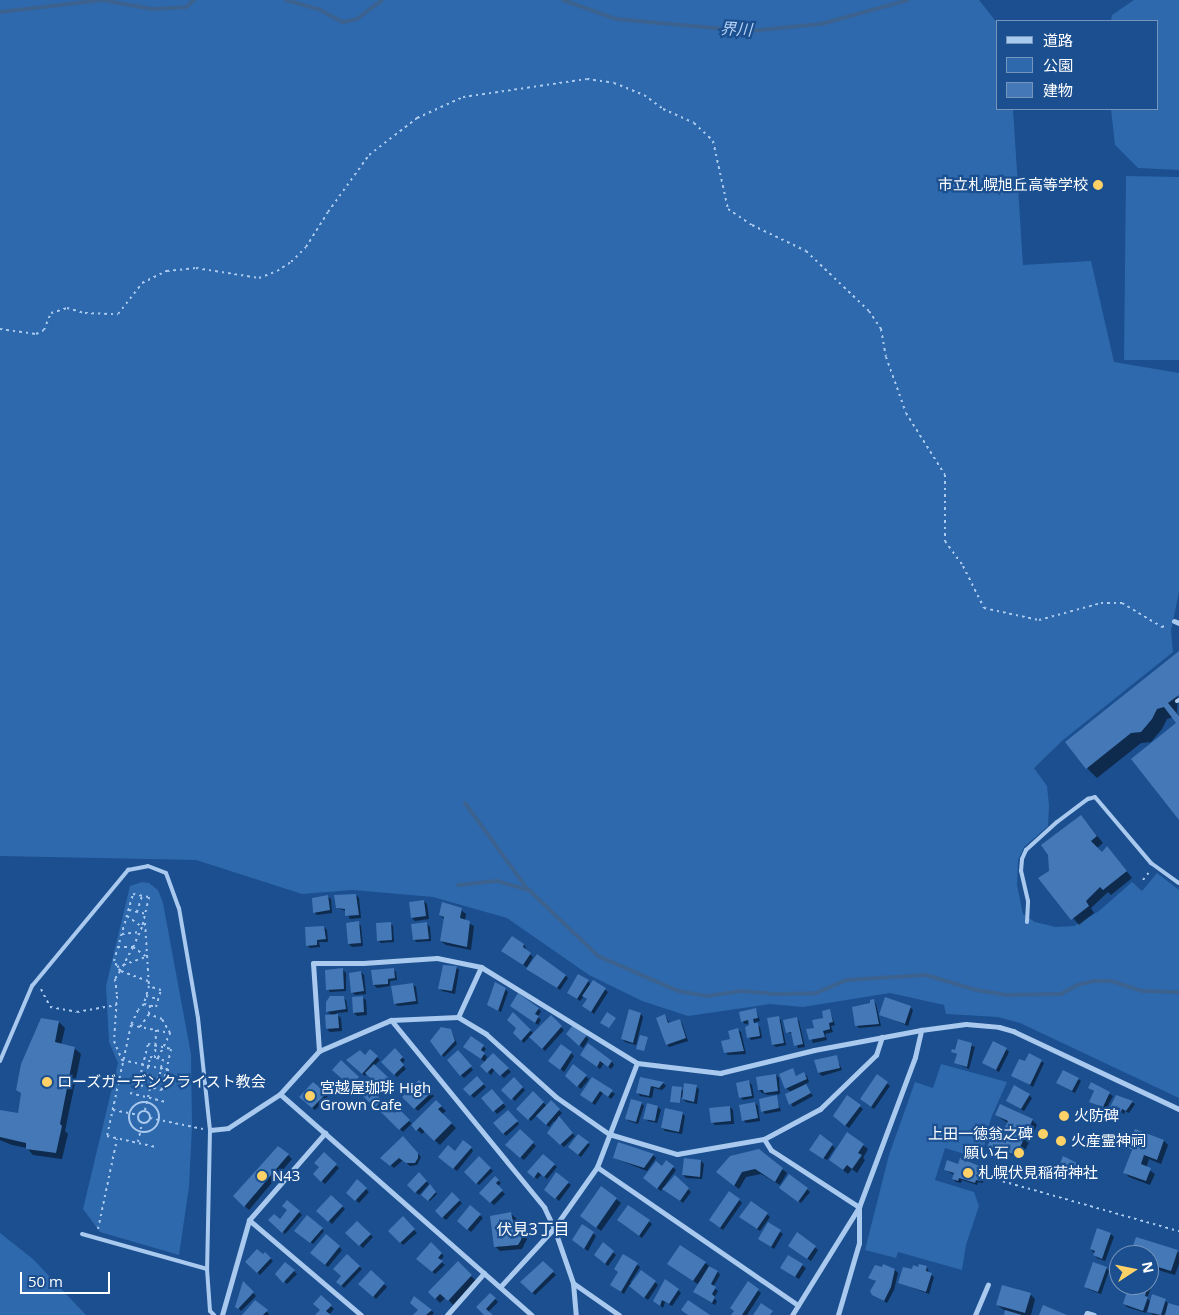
<!DOCTYPE html>
<html>
<head>
<meta charset="utf-8">
<style>
	body { margin:0 }
	#map { position:relative; width:1179px; height:1315px; overflow:hidden; background:#1b4f8f; font-family:"Open Sans","Noto Sans JP",sans-serif }
	div>[style] { position:absolute }
	.green>* { inset:0; background:#2e69ad }
	.shadow>* { inset:0; background:#0007 }
	.stream>* { height:4px; margin:-2px; padding:0 2px; transform-origin:2px; border-radius:2px; background:#3c6290 }
	.building>* { inset:0; background:#4478b7 }
	.path>* { height:2px; margin-top:-1px; transform-origin:0; background:repeating-linear-gradient(90deg,#a9c9ee 0 2.5px,transparent 0 6.5px) }
	.path>.ring { margin:-1px; padding:0; box-sizing:content-box; background:none; border:2px solid #a9c9ee; border-radius:50% }
	.service>* { height:4px; margin:-2px; padding:0 2px; transform-origin:2px; border-radius:2px; background:#a9c9ee }
	.minor>* { height:5px; margin:-2.5px; padding:0 2.5px; transform-origin:2.5px; border-radius:2.5px; background:#a9c9ee }
	.dots>* { width:14px; height:14px; translate:-50% -50%; box-sizing:border-box; border:2px solid #1b4f8f; border-radius:50% }
	span { translate:-50% -50%; white-space:nowrap; text-align:center; line-height:1.15; -webkit-text-stroke:4.5px #1b4f8f; paint-order:stroke }
	.poi-label { font-size:15px; color:#fff }
	.right { translate:-100% -50%; text-align:right }
	.left { translate:0 -50%; text-align:left }
	.water-label { font-size:16px; color:#b5d3f5; font-style:italic }
	.neighbourhood-label { font-size:16px; color:#fff }
	.legend { position:absolute; left:996px; top:20px; width:162px; height:90px; box-sizing:border-box; background:#1b4f8f; border:1px solid #7695bc; margin:0; padding:6px 9px; list-style:none; font-size:15px; color:#fff }
	.legend li { display:flex; align-items:center; gap:10px; height:25px }
	.legend b { width:25px; border:1px solid #7695bc }
	.north { position:absolute; left:1109px; top:1245px; width:50px; height:50px; box-sizing:border-box; background:#1b4f8f; border:1px solid #7695bc; border-radius:50%; rotate:79deg; font-size:14px; font-weight:700; line-height:20px; text-align:center; color:#fff }
	.north::after { content:''; display:block; margin:auto; width:18px; height:22px; background:#ffd166; clip-path:polygon(50% 0,100% 100%,50% 72%,0 100%) }
	.scale { position:absolute; left:20px; top:1272px; width:90px; height:22px; box-sizing:border-box; border:2px solid #fff; border-top:0; padding-left:6px; font-size:15px; line-height:18px; white-space:nowrap; color:#fff; -webkit-text-stroke:4px #1b4f8f; paint-order:stroke }
</style>
</head>
<body>
<div id="map">
	<div class="green">
		<i style="clip-path:polygon(0 0,979px 0,998px 24px,998px 109px,1013px 109px,1023px 265px,1091px 261px,1114px 362px,1179px 373px,1179px 592px,1171px 631px,1173px 652px,1063px 740px,1034px 768px,1047px 786px,1049px 805px,1048px 826px,1024px 847px,1018px 860px,1017px 885px,1023px 914px,1035px 922px,1056px 927px,1074px 926px,1099px 911px,1132px 882px,1142px 891px,1157px 873px,1179px 890px,1179px 1098px,1020px 1023px,998px 1017px,946px 1014px,944px 1005px,890px 993px,803px 1007px,770px 1004px,688px 1016px,642px 1001px,589px 975px,507px 918px,433px 897px,353px 890px,302px 894px,196px 860px,0 856px)"></i>
		<i style="clip-path:polygon(1134px 0,1179px 0,1179px 170px,1138px 168px,1115px 145px,1111px 109px,1158px 109px,1158px 21px,1111px 21px,1112px 15px)"></i>
		<i style="clip-path:polygon(1126px 176px,1179px 177px,1179px 360px,1124px 360px)"></i>
		<i style="clip-path:polygon(142px 882px,149px 883px,158px 890px,163px 903px,191px 1054px,192px 1127px,189px 1187px,179px 1255px,100px 1232px,83px 1209px,118px 1063px,109px 1042px,106px 986px,130px 886px)"></i>
		<i style="clip-path:polygon(941px 1064px,1007px 1082px,991px 1118px,981px 1159px,945px 1148px,935px 1180px,974px 1192px,979px 1206px,966px 1245px,962px 1270px,898px 1252px,896px 1258px,865px 1250px,889px 1155px,915px 1082px,933px 1088px)"></i>
		<i style="clip-path:polygon(0 1233px,33px 1259px,86px 1315px,0 1315px)"></i>
	</div>
	<div class="shadow">
		<i style="clip-path:polygon(1179px 653px,1177px 713px,1179px 716px,1179px 818px,1178px 723px,1173px 717px,1167px 719px,1162px 729px,1151px 742px,1141px 743px,1097px 778px,1087px 768px)"></i>
		<i style="clip-path:polygon(1087px 823px,1103px 843px,1097px 848px,1102px 853px,1113px 854px,1132px 878px,1111px 895px,1108px 892px,1091px 908px,1094px 913px,1079px 925px,1040px 878px,1050px 871px)"></i>
		<i style="clip-path:polygon(356px 895px,359px 898px,361px 918px,350px 919px,346px 911px,337px 908px)"></i>
		<i style="clip-path:polygon(328px 897px,331px 899px,332px 913px,317px 915px,314px 912px)"></i>
		<i style="clip-path:polygon(424px 901px,427px 904px,429px 919px,415px 921px,412px 918px)"></i>
		<i style="clip-path:polygon(461px 910px,466px 914px,465px 921px,474px 926px,471px 950px,446px 945px,441px 941px,445px 920px,440px 915px)"></i>
		<i style="clip-path:polygon(358px 923px,361px 926px,363px 946px,352px 947px,349px 944px)"></i>
		<i style="clip-path:polygon(390px 924px,393px 926px,394px 942px,381px 943px,378px 940px)"></i>
		<i style="clip-path:polygon(427px 924px,430px 927px,431px 941px,417px 942px,414px 940px)"></i>
		<i style="clip-path:polygon(324px 927px,327px 930px,328px 942px,319px 942px,320px 947px,310px 948px,307px 945px)"></i>
		<i style="clip-path:polygon(512px 937px,524px 945px,526px 948px,525px 950px,533px 957px,527px 967px,566px 976px,568px 978px,560px 990px,506px 953px)"></i>
		<i style="clip-path:polygon(456px 967px,459px 970px,455px 994px,442px 991px,439px 988px)"></i>
		<i style="clip-path:polygon(393px 969px,396px 972px,397px 980px,390px 981px,390px 986px,377px 988px,374px 985px)"></i>
		<i style="clip-path:polygon(343px 970px,346px 973px,346px 991px,330px 992px,328px 989px)"></i>
		<i style="clip-path:polygon(361px 972px,364px 975px,366px 994px,355px 995px,352px 992px)"></i>
		<i style="clip-path:polygon(588px 981px,591px 985px,593px 981px,608px 992px,594px 1014px,587px 1008px,588px 999px,584px 996px,580px 1001px,568px 993px)"></i>
		<i style="clip-path:polygon(413px 985px,416px 987px,418px 1004px,398px 1006px,395px 1004px)"></i>
		<i style="clip-path:polygon(505px 989px,508px 992px,501px 1012px,488px 1005px)"></i>
		<i style="clip-path:polygon(343px 997px,346px 1000px,348px 1012px,336px 1013px,341px 1018px,342px 1031px,330px 1032px,327px 1029px,331px 1015px,327px 1011px)"></i>
		<i style="clip-path:polygon(363px 998px,366px 1000px,367px 1015px,357px 1016px,354px 1013px)"></i>
		<i style="clip-path:polygon(874px 1001px,876px 1004px,881px 1026px,859px 1028px,857px 1026px)"></i>
		<i style="clip-path:polygon(910px 1007px,913px 1010px,908px 1026px,880px 1014px)"></i>
		<i style="clip-path:polygon(514px 1008px,538px 1009px,541px 1011px,538px 1017px,541px 1020px,538px 1025px)"></i>
		<i style="clip-path:polygon(756px 1010px,760px 1021px,755px 1022px,756px 1024px,760px 1027px,762px 1038px,751px 1040px,749px 1037px,750px 1023px,745px 1024px,743px 1022px)"></i>
		<i style="clip-path:polygon(830px 1011px,835px 1025px,831px 1026px,833px 1032px,825px 1034px,827px 1040px,813px 1043px,808px 1030px,815px 1029px)"></i>
		<i style="clip-path:polygon(513px 1014px,534px 1034px,551px 1017px,564px 1030px,545px 1051px,530px 1036px,524px 1043px,514px 1033px,518px 1028px)"></i>
		<i style="clip-path:polygon(641px 1014px,643px 1017px,636px 1045px,625px 1042px,622px 1039px)"></i>
		<i style="clip-path:polygon(665px 1015px,670px 1024px,679px 1020px,682px 1023px,688px 1041px,669px 1047px,667px 1044px)"></i>
		<i style="clip-path:polygon(778px 1018px,781px 1020px,786px 1045px,776px 1047px,773px 1045px)"></i>
		<i style="clip-path:polygon(796px 1018px,799px 1021px,805px 1047px,798px 1048px,793px 1034px,787px 1032px)"></i>
		<i style="clip-path:polygon(59px 1022px,65px 1028px,61px 1045px,74px 1048px,81px 1054px,65px 1131px,68px 1134px,62px 1159px,33px 1155px,27px 1148px,12px 1145px,0 1140px,0 1119px,20px 1114px)"></i>
		<i style="clip-path:polygon(573px 1026px,589px 1039px,583px 1048px,568px 1034px)"></i>
		<i style="clip-path:polygon(451px 1030px,457px 1044px,444px 1057px,442px 1055px)"></i>
		<i style="clip-path:polygon(738px 1030px,741px 1032px,746px 1054px,728px 1055px,725px 1052px)"></i>
		<i style="clip-path:polygon(959px 1041px,975px 1047px,969px 1069px,956px 1063px,958px 1055px,952px 1052px,956px 1051px)"></i>
		<i style="clip-path:polygon(483px 1046px,486px 1049px,483px 1053px,487px 1057px,485px 1062px,468px 1049px)"></i>
		<i style="clip-path:polygon(1006px 1049px,1009px 1052px,999px 1072px,984px 1063px)"></i>
		<i style="clip-path:polygon(395px 1050px,405px 1060px,402px 1064px,406px 1069px,397px 1077px,383px 1062px)"></i>
		<i style="clip-path:polygon(370px 1051px,380px 1060px,374px 1066px,395px 1085px,387px 1093px,367px 1073px,365px 1076px,348px 1060px,365px 1056px)"></i>
		<i style="clip-path:polygon(571px 1053px,574px 1056px,564px 1072px,553px 1063px)"></i>
		<i style="clip-path:polygon(461px 1055px,473px 1070px,464px 1078px,461px 1075px)"></i>
		<i style="clip-path:polygon(493px 1055px,511px 1072px,504px 1078px,495px 1069px,491px 1075px,482px 1066px)"></i>
		<i style="clip-path:polygon(836px 1056px,842px 1070px,822px 1076px,819px 1073px)"></i>
		<i style="clip-path:polygon(585px 1058px,612px 1062px,614px 1065px,611px 1069px,604px 1063px,600px 1069px)"></i>
		<i style="clip-path:polygon(1041px 1061px,1044px 1063px,1033px 1087px,1012px 1075px,1025px 1063px)"></i>
		<i style="clip-path:polygon(341px 1062px,361px 1081px,354px 1089px,333px 1070px)"></i>
		<i style="clip-path:polygon(573px 1066px,589px 1079px,581px 1089px,566px 1076px)"></i>
		<i style="clip-path:polygon(792px 1069px,797px 1077px,804px 1074px,807px 1076px,809px 1082px,805px 1084px,813px 1096px,793px 1107px,786px 1094px,791px 1092px,786px 1088px)"></i>
		<i style="clip-path:polygon(776px 1075px,779px 1078px,780px 1094px,768px 1095px,762px 1093px,759px 1090px)"></i>
		<i style="clip-path:polygon(878px 1076px,890px 1086px,874px 1109px,864px 1102px)"></i>
		<i style="clip-path:polygon(477px 1078px,486px 1087px,474px 1098px,465px 1089px)"></i>
		<i style="clip-path:polygon(592px 1078px,615px 1094px,611px 1099px,603px 1093px,595px 1105px,584px 1097px)"></i>
		<i style="clip-path:polygon(514px 1079px,525px 1090px,515px 1101px,503px 1090px)"></i>
		<i style="clip-path:polygon(641px 1079px,663px 1083px,666px 1086px,662px 1090px,654px 1088px,652px 1098px,640px 1096px,638px 1093px)"></i>
		<i style="clip-path:polygon(1078px 1079px,1081px 1081px,1075px 1093px,1057px 1083px)"></i>
		<i style="clip-path:polygon(419px 1081px,434px 1096px,418px 1111px,404px 1097px)"></i>
		<i style="clip-path:polygon(749px 1082px,752px 1085px,754px 1098px,743px 1100px,740px 1097px)"></i>
		<i style="clip-path:polygon(1091px 1084px,1113px 1096px,1106px 1109px,1091px 1101px,1095px 1092px,1089px 1088px)"></i>
		<i style="clip-path:polygon(369px 1086px,384px 1104px,379px 1110px,360px 1092px)"></i>
		<i style="clip-path:polygon(696px 1086px,699px 1089px,697px 1104px,686px 1102px,681px 1097px,680px 1103px,671px 1101px,681px 1089px,684px 1092px)"></i>
		<i style="clip-path:polygon(495px 1093px,506px 1107px,497px 1114px,483px 1098px)"></i>
		<i style="clip-path:polygon(533px 1093px,547px 1106px,551px 1102px,562px 1113px,558px 1117px,575px 1136px,564px 1147px,548px 1132px,556px 1122px,554px 1121px,549px 1127px,537px 1115px,531px 1121px,518px 1109px)"></i>
		<i style="clip-path:polygon(326px 1094px,328px 1096px,315px 1110px,301px 1097px)"></i>
		<i style="clip-path:polygon(1029px 1095px,1032px 1098px,1024px 1111px,1007px 1101px)"></i>
		<i style="clip-path:polygon(776px 1097px,781px 1111px,765px 1114px,763px 1111px)"></i>
		<i style="clip-path:polygon(848px 1097px,863px 1109px,849px 1128px,837px 1119px)"></i>
		<i style="clip-path:polygon(436px 1101px,446px 1111px,442px 1114px,456px 1128px,440px 1145px,425px 1131px,422px 1134px,411px 1124px,403px 1132px,383px 1112px,395px 1115px,399px 1111px,413px 1125px)"></i>
		<i style="clip-path:polygon(1132px 1102px,1135px 1104px,1129px 1113px,1125px 1111px,1124px 1114px,1112px 1106px)"></i>
		<i style="clip-path:polygon(641px 1103px,644px 1106px,638px 1124px,629px 1121px,626px 1118px)"></i>
		<i style="clip-path:polygon(755px 1103px,758px 1106px,760px 1121px,746px 1123px,743px 1120px)"></i>
		<i style="clip-path:polygon(658px 1107px,661px 1110px,657px 1123px,648px 1121px,645px 1118px)"></i>
		<i style="clip-path:polygon(730px 1107px,733px 1110px,734px 1124px,715px 1125px,712px 1122px)"></i>
		<i style="clip-path:polygon(508px 1112px,519px 1124px,506px 1136px,495px 1124px)"></i>
		<i style="clip-path:polygon(682px 1113px,685px 1116px,682px 1134px,665px 1131px,662px 1128px)"></i>
		<i style="clip-path:polygon(996px 1115px,1032px 1120px,1037px 1125px,1021px 1159px,1003px 1151px,1002px 1155px,988px 1146px,1001px 1137px,1008px 1123px)"></i>
		<i style="clip-path:polygon(520px 1131px,536px 1146px,524px 1160px,509px 1148px)"></i>
		<i style="clip-path:polygon(848px 1134px,868px 1149px,863px 1158px,865px 1160px,857px 1173px,852px 1169px,848px 1174px,830px 1160px)"></i>
		<i style="clip-path:polygon(821px 1136px,835px 1148px,827px 1160px,812px 1150px)"></i>
		<i style="clip-path:polygon(403px 1138px,421px 1157px,417px 1165px,410px 1166px,403px 1160px,394px 1168px,382px 1158px)"></i>
		<i style="clip-path:polygon(1164px 1141px,1168px 1145px,1161px 1164px,1149px 1159px,1146px 1168px,1155px 1174px,1150px 1185px,1129px 1177px,1125px 1173px,1132px 1151px,1129px 1148px)"></i>
		<i style="clip-path:polygon(588px 1143px,590px 1145px,581px 1157px,572px 1150px)"></i>
		<i style="clip-path:polygon(471px 1148px,473px 1151px,457px 1171px,443px 1160px,455px 1153px)"></i>
		<i style="clip-path:polygon(324px 1154px,339px 1168px,325px 1184px,314px 1174px,320px 1167px)"></i>
		<i style="clip-path:polygon(288px 1155px,292px 1159px,249px 1210px,234px 1196px)"></i>
		<i style="clip-path:polygon(653px 1155px,656px 1158px,647px 1171px,614px 1158px)"></i>
		<i style="clip-path:polygon(731px 1157px,782px 1169px,787px 1173px,780px 1185px,761px 1174px,746px 1177px,739px 1189px,723px 1177px)"></i>
		<i style="clip-path:polygon(479px 1158px,493px 1171px,479px 1185px,466px 1172px)"></i>
		<i style="clip-path:polygon(701px 1161px,704px 1164px,702px 1179px,686px 1178px,683px 1175px)"></i>
		<i style="clip-path:polygon(667px 1162px,676px 1170px,665px 1185px,675px 1177px,691px 1192px,683px 1203px,663px 1188px,661px 1191px,648px 1181px)"></i>
		<i style="clip-path:polygon(1076px 1164px,1079px 1167px,1073px 1179px,1058px 1170px)"></i>
		<i style="clip-path:polygon(554px 1165px,557px 1167px,547px 1179px,542px 1174px,537px 1179px,529px 1172px)"></i>
		<i style="clip-path:polygon(959px 1165px,978px 1167px,985px 1175px,983px 1183px,978px 1182px,977px 1185px,962px 1180px,961px 1183px,956px 1182px,953px 1179px,955px 1175px,945px 1170px)"></i>
		<i style="clip-path:polygon(419px 1174px,429px 1184px,419px 1195px,408px 1185px)"></i>
		<i style="clip-path:polygon(495px 1178px,501px 1183px,497px 1187px,505px 1194px,494px 1205px,480px 1193px)"></i>
		<i style="clip-path:polygon(357px 1181px,369px 1192px,359px 1203px,348px 1193px)"></i>
		<i style="clip-path:polygon(568px 1183px,571px 1185px,559px 1201px,546px 1189px)"></i>
		<i style="clip-path:polygon(430px 1186px,437px 1194px,430px 1201px,423px 1195px)"></i>
		<i style="clip-path:polygon(807px 1189px,810px 1192px,801px 1203px,784px 1190px)"></i>
		<i style="clip-path:polygon(452px 1194px,462px 1203px,446px 1220px,436px 1211px)"></i>
		<i style="clip-path:polygon(331px 1196px,345px 1209px,332px 1224px,318px 1211px)"></i>
		<i style="clip-path:polygon(616px 1199px,621px 1203px,601px 1231px,582px 1216px)"></i>
		<i style="clip-path:polygon(739px 1200px,742px 1203px,723px 1230px,713px 1223px)"></i>
		<i style="clip-path:polygon(287px 1201px,302px 1215px,285px 1234px,269px 1220px,280px 1221px,289px 1211px)"></i>
		<i style="clip-path:polygon(628px 1206px,652px 1224px,642px 1238px,621px 1223px)"></i>
		<i style="clip-path:polygon(470px 1207px,483px 1218px,471px 1232px,458px 1221px)"></i>
		<i style="clip-path:polygon(511px 1214px,516px 1218px,517px 1228px,526px 1234px,527px 1239px,522px 1249px,500px 1251px,495px 1246px)"></i>
		<i style="clip-path:polygon(767px 1214px,770px 1217px,760px 1231px,744px 1220px)"></i>
		<i style="clip-path:polygon(403px 1218px,417px 1233px,403px 1245px,389px 1231px)"></i>
		<i style="clip-path:polygon(357px 1222px,373px 1237px,363px 1248px,347px 1233px)"></i>
		<i style="clip-path:polygon(768px 1224px,783px 1234px,774px 1249px,762px 1241px)"></i>
		<i style="clip-path:polygon(322px 1229px,324px 1231px,313px 1244px,298px 1233px)"></i>
		<i style="clip-path:polygon(593px 1233px,596px 1236px,588px 1251px,577px 1243px)"></i>
		<i style="clip-path:polygon(797px 1234px,818px 1250px,811px 1261px,792px 1248px)"></i>
		<i style="clip-path:polygon(1111px 1234px,1114px 1237px,1105px 1261px,1097px 1258px,1091px 1249px)"></i>
		<i style="clip-path:polygon(431px 1244px,444px 1256px,440px 1261px,445px 1265px,435px 1274px,421px 1262px)"></i>
		<i style="clip-path:polygon(603px 1244px,616px 1255px,608px 1266px,598px 1258px)"></i>
		<i style="clip-path:polygon(339px 1247px,342px 1250px,328px 1267px,315px 1256px)"></i>
		<i style="clip-path:polygon(1134px 1249px,1177px 1251px,1179px 1253px,1179px 1264px,1175px 1275px,1161px 1271px,1149px 1261px,1149px 1255px,1138px 1254px)"></i>
		<i style="clip-path:polygon(265px 1253px,273px 1261px,260px 1275px,247px 1262px)"></i>
		<i style="clip-path:polygon(624px 1255px,640px 1267px,630px 1283px,655px 1282px,658px 1285px,648px 1300px,629px 1285px,624px 1294px,611px 1285px,619px 1272px)"></i>
		<i style="clip-path:polygon(347px 1256px,362px 1269px,344px 1288px,338px 1282px,342px 1276px)"></i>
		<i style="clip-path:polygon(789px 1256px,806px 1268px,799px 1279px,785px 1270px)"></i>
		<i style="clip-path:polygon(285px 1263px,297px 1274px,287px 1284px,276px 1274px)"></i>
		<i style="clip-path:polygon(458px 1263px,476px 1281px,453px 1305px,446px 1297px,440px 1303px,430px 1292px)"></i>
		<i style="clip-path:polygon(543px 1263px,556px 1275px,535px 1295px,522px 1282px)"></i>
		<i style="clip-path:polygon(668px 1263px,705px 1263px,718px 1272px,720px 1275px,713px 1287px,718px 1291px,714px 1298px,717px 1301px,715px 1305px,698px 1295px,695px 1292px,699px 1285px)"></i>
		<i style="clip-path:polygon(927px 1267px,929px 1273px,934px 1277px,929px 1294px,900px 1283px,913px 1271px)"></i>
		<i style="clip-path:polygon(1106px 1268px,1109px 1271px,1101px 1294px,1088px 1289px,1085px 1286px)"></i>
		<i style="clip-path:polygon(895px 1270px,898px 1273px,894px 1290px,887px 1303px,873px 1295px,877px 1282px,870px 1277px)"></i>
		<i style="clip-path:polygon(371px 1272px,387px 1287px,376px 1299px,360px 1284px)"></i>
		<i style="clip-path:polygon(244px 1283px,256px 1296px,241px 1311px,237px 1306px)"></i>
		<i style="clip-path:polygon(748px 1283px,761px 1293px,747px 1315px,732px 1315px)"></i>
		<i style="clip-path:polygon(1131px 1285px,1148px 1286px,1151px 1288px,1147px 1298px,1151px 1302px,1165px 1300px,1168px 1304px,1179px 1307px,1179px 1315px,1167px 1315px,1165px 1313px,1164px 1315px,1153px 1315px,1147px 1310px,1146px 1313px,1127px 1307px,1124px 1304px)"></i>
		<i style="clip-path:polygon(678px 1290px,681px 1293px,672px 1306px,665px 1302px,663px 1308px,655px 1301px)"></i>
		<i style="clip-path:polygon(490px 1294px,498px 1302px,488px 1312px,491px 1315px,486px 1315px,478px 1307px)"></i>
		<i style="clip-path:polygon(1030px 1294px,1035px 1299px,1031px 1315px,1005px 1315px,1006px 1311px,997px 1305px)"></i>
		<i style="clip-path:polygon(321px 1297px,334px 1309px,329px 1315px,317px 1315px,322px 1310px)"></i>
		<i style="clip-path:polygon(256px 1302px,269px 1314px,268px 1315px,244px 1315px)"></i>
		<i style="clip-path:polygon(431px 1310px,434px 1313px,432px 1315px,415px 1315px)"></i>
	</div>
	<div class="stream">
		<i style="left:286px;top:0;width:35px;rotate:16deg"></i>
		<i style="left:320px;top:10px;width:26px;rotate:28deg"></i>
		<i style="left:343px;top:22px;width:14px;rotate:-12deg"></i>
		<i style="left:357px;top:19px;width:31px;rotate:-37deg"></i>
		<i style="left:563px;top:0;width:56px;rotate:19.7deg"></i>
		<i style="left:616px;top:19px;width:134px;rotate:5.2deg"></i>
		<i style="left:749px;top:31px;width:72px;rotate:-5.6deg"></i>
		<i style="left:821px;top:24px;width:90px;rotate:-15.4deg"></i>
		<i style="left:0;top:12px;width:103px;rotate:-6.7deg"></i>
		<i style="left:102px;top:0;width:51px;rotate:10.2deg"></i>
		<i style="left:152px;top:9px;width:34px;rotate:-3deg"></i>
		<i style="left:186px;top:7px;width:11px;rotate:-41deg"></i>
		<i style="left:465px;top:803px;width:107px;rotate:54.1deg"></i>
		<i style="left:458px;top:885px;width:39px;rotate:-6deg"></i>
		<i style="left:497px;top:881px;width:33px;rotate:16deg"></i>
		<i style="left:529px;top:890px;width:95px;rotate:43.7deg"></i>
		<i style="left:598px;top:956px;width:87px;rotate:23.6deg"></i>
		<i style="left:678px;top:991px;width:29px;rotate:10deg"></i>
		<i style="left:707px;top:996px;width:34px;rotate:-8deg"></i>
		<i style="left:741px;top:991px;width:36px;rotate:5deg"></i>
		<i style="left:777px;top:994px;width:39px;rotate:-1deg"></i>
		<i style="left:816px;top:993px;width:34px;rotate:-23deg"></i>
		<i style="left:847px;top:980px;width:79px;rotate:-3.6deg"></i>
		<i style="left:926px;top:975px;width:52px;rotate:16.7deg"></i>
		<i style="left:976px;top:990px;width:30px;rotate:9deg"></i>
		<i style="left:1006px;top:995px;width:55px;rotate:-1deg"></i>
		<i style="left:1061px;top:994px;width:18px;rotate:-29deg"></i>
		<i style="left:1077px;top:985px;width:17px;rotate:-13deg"></i>
		<i style="left:1094px;top:981px;width:17px"></i>
		<i style="left:1111px;top:981px;width:33px;rotate:18deg"></i>
		<i style="left:1142px;top:991px;width:37px;rotate:2deg"></i>
	</div>
	<div class="building">
		<i style="clip-path:polygon(1179px 651px,1179px 695px,1168px 703px,1179px 716px,1179px 820px,1131px 759px,1176px 723px,1164px 707px,1157px 709px,1152px 719px,1141px 732px,1131px 733px,1086px 769px,1065px 742px)"></i>
		<i style="clip-path:polygon(1081px 815px,1097px 836px,1091px 841px,1102px 852px,1107px 846px,1127px 871px,1103px 890px,1100px 887px,1086px 901px,1089px 906px,1071px 920px,1038px 878px,1049px 871px,1048px 855px,1041px 845px)"></i>
		<i style="clip-path:polygon(356px 894px,359px 915px,345px 916px,345px 909px,336px 908px,334px 895px)"></i>
		<i style="clip-path:polygon(328px 895px,330px 910px,313px 913px,312px 898px)"></i>
		<i style="clip-path:polygon(424px 900px,426px 916px,411px 918px,409px 902px)"></i>
		<i style="clip-path:polygon(442px 902px,462px 908px,460px 918px,470px 921px,467px 947px,440px 941px,444px 917px,439px 915px)"></i>
		<i style="clip-path:polygon(359px 921px,361px 943px,348px 944px,346px 923px)"></i>
		<i style="clip-path:polygon(391px 922px,392px 940px,377px 941px,376px 923px)"></i>
		<i style="clip-path:polygon(427px 922px,429px 939px,413px 940px,411px 924px)"></i>
		<i style="clip-path:polygon(324px 926px,326px 939px,317px 940px,317px 945px,306px 946px,305px 927px)"></i>
		<i style="clip-path:polygon(512px 936px,524px 944px,523px 947px,531px 953px,523px 965px,501px 951px)"></i>
		<i style="clip-path:polygon(537px 954px,566px 975px,557px 988px,526px 969px)"></i>
		<i style="clip-path:polygon(443px 965px,457px 966px,452px 991px,438px 989px)"></i>
		<i style="clip-path:polygon(343px 968px,344px 989px,326px 990px,325px 970px)"></i>
		<i style="clip-path:polygon(394px 968px,395px 978px,388px 979px,388px 984px,373px 985px,371px 970px)"></i>
		<i style="clip-path:polygon(361px 971px,364px 991px,351px 993px,349px 973px)"></i>
		<i style="clip-path:polygon(578px 974px,589px 980px,577px 999px,567px 993px)"></i>
		<i style="clip-path:polygon(593px 980px,606px 988px,591px 1012px,582px 1006px,587px 999px,582px 996px)"></i>
		<i style="clip-path:polygon(495px 982px,506px 988px,498px 1011px,487px 1005px)"></i>
		<i style="clip-path:polygon(413px 983px,416px 1001px,394px 1004px,391px 986px)"></i>
		<i style="clip-path:polygon(518px 993px,539px 1008px,535px 1014px,539px 1016px,535px 1023px,510px 1006px)"></i>
		<i style="clip-path:polygon(330px 996px,344px 996px,346px 1009px,326px 1012px,326px 1002px)"></i>
		<i style="clip-path:polygon(363px 996px,364px 1012px,353px 1013px,352px 997px)"></i>
		<i style="clip-path:polygon(885px 997px,911px 1006px,905px 1024px,879px 1015px)"></i>
		<i style="clip-path:polygon(874px 999px,879px 1024px,855px 1026px,852px 1007px,870px 1003px,870px 1000px)"></i>
		<i style="clip-path:polygon(756px 1008px,758px 1018px,753px 1019px,754px 1023px,758px 1023px,760px 1036px,747px 1038px,745px 1027px,749px 1025px,748px 1020px,741px 1022px,739px 1012px)"></i>
		<i style="clip-path:polygon(629px 1009px,641px 1013px,633px 1043px,621px 1039px)"></i>
		<i style="clip-path:polygon(830px 1009px,833px 1022px,829px 1023px,830px 1029px,823px 1031px,825px 1037px,809px 1040px,806px 1029px,814px 1028px,812px 1020px,823px 1018px,822px 1011px)"></i>
		<i style="clip-path:polygon(513px 1012px,531px 1030px,521px 1041px,513px 1033px,516px 1028px,507px 1020px)"></i>
		<i style="clip-path:polygon(607px 1012px,616px 1018px,609px 1028px,600px 1023px)"></i>
		<i style="clip-path:polygon(338px 1014px,339px 1028px,326px 1029px,325px 1015px)"></i>
		<i style="clip-path:polygon(665px 1014px,668px 1023px,680px 1019px,686px 1038px,666px 1045px,656px 1018px)"></i>
		<i style="clip-path:polygon(551px 1015px,562px 1026px,542px 1049px,529px 1037px)"></i>
		<i style="clip-path:polygon(779px 1016px,784px 1043px,772px 1045px,767px 1018px)"></i>
		<i style="clip-path:polygon(797px 1017px,803px 1044px,794px 1046px,791px 1032px,786px 1033px,783px 1020px)"></i>
		<i style="clip-path:polygon(41px 1018px,59px 1021px,55px 1042px,75px 1047px,60px 1124px,62px 1126px,56px 1153px,26px 1149px,26px 1143px,0 1137px,0 1110px,18px 1113px,21px 1093px,16px 1090px,21px 1064px)"></i>
		<i style="clip-path:polygon(573px 1025px,587px 1035px,579px 1046px,566px 1034px)"></i>
		<i style="clip-path:polygon(441px 1027px,451px 1029px,455px 1041px,441px 1056px,430px 1041px)"></i>
		<i style="clip-path:polygon(738px 1028px,744px 1051px,724px 1053px,721px 1041px,730px 1039px,728px 1031px)"></i>
		<i style="clip-path:polygon(640px 1035px,648px 1037px,644px 1051px,636px 1049px)"></i>
		<i style="clip-path:polygon(471px 1036px,484px 1045px,481px 1050px,485px 1053px,481px 1059px,463px 1047px)"></i>
		<i style="clip-path:polygon(958px 1039px,972px 1043px,967px 1067px,954px 1063px,957px 1054px,951px 1052px,952px 1049px,955px 1050px)"></i>
		<i style="clip-path:polygon(993px 1041px,1007px 1048px,996px 1070px,982px 1063px)"></i>
		<i style="clip-path:polygon(588px 1043px,612px 1061px,608px 1067px,600px 1061px,597px 1067px,580px 1055px)"></i>
		<i style="clip-path:polygon(561px 1044px,572px 1052px,560px 1070px,548px 1061px)"></i>
		<i style="clip-path:polygon(395px 1048px,403px 1057px,400px 1060px,404px 1065px,394px 1075px,381px 1062px)"></i>
		<i style="clip-path:polygon(370px 1049px,378px 1056px,362px 1074px,346px 1060px,360px 1050px,365px 1055px)"></i>
		<i style="clip-path:polygon(458px 1050px,472px 1066px,460px 1076px,447px 1060px)"></i>
		<i style="clip-path:polygon(493px 1053px,509px 1068px,500px 1076px,492px 1068px,487px 1073px,480px 1066px)"></i>
		<i style="clip-path:polygon(1029px 1053px,1042px 1060px,1030px 1085px,1011px 1076px,1019px 1059px,1025px 1061px)"></i>
		<i style="clip-path:polygon(837px 1055px,840px 1068px,818px 1073px,814px 1060px)"></i>
		<i style="clip-path:polygon(341px 1060px,359px 1077px,351px 1087px,332px 1070px)"></i>
		<i style="clip-path:polygon(374px 1064px,393px 1082px,384px 1091px,365px 1073px)"></i>
		<i style="clip-path:polygon(573px 1064px,587px 1075px,577px 1087px,565px 1076px)"></i>
		<i style="clip-path:polygon(793px 1068px,796px 1076px,804px 1072px,807px 1079px,785px 1089px,779px 1074px)"></i>
		<i style="clip-path:polygon(1063px 1070px,1079px 1078px,1072px 1091px,1056px 1083px)"></i>
		<i style="clip-path:polygon(776px 1074px,778px 1091px,764px 1093px,763px 1090px,758px 1090px,756px 1077px)"></i>
		<i style="clip-path:polygon(877px 1074px,888px 1082px,871px 1107px,860px 1099px)"></i>
		<i style="clip-path:polygon(477px 1076px,484px 1084px,470px 1096px,463px 1089px)"></i>
		<i style="clip-path:polygon(514px 1077px,523px 1087px,511px 1100px,501px 1090px)"></i>
		<i style="clip-path:polygon(592px 1077px,613px 1090px,608px 1097px,600px 1091px,592px 1103px,580px 1095px)"></i>
		<i style="clip-path:polygon(640px 1077px,664px 1082px,659px 1088px,651px 1086px,649px 1096px,636px 1093px)"></i>
		<i style="clip-path:polygon(419px 1080px,432px 1092px,414px 1109px,402px 1097px)"></i>
		<i style="clip-path:polygon(749px 1080px,752px 1096px,739px 1098px,736px 1083px)"></i>
		<i style="clip-path:polygon(313px 1082px,327px 1093px,312px 1108px,299px 1097px)"></i>
		<i style="clip-path:polygon(366px 1082px,382px 1101px,375px 1108px,359px 1092px)"></i>
		<i style="clip-path:polygon(1091px 1082px,1110px 1092px,1103px 1107px,1089px 1102px,1094px 1091px,1088px 1088px)"></i>
		<i style="clip-path:polygon(684px 1083px,697px 1085px,694px 1102px,682px 1099px)"></i>
		<i style="clip-path:polygon(806px 1084px,811px 1093px,789px 1105px,785px 1094px)"></i>
		<i style="clip-path:polygon(1014px 1085px,1030px 1094px,1021px 1109px,1006px 1101px)"></i>
		<i style="clip-path:polygon(672px 1086px,682px 1087px,680px 1103px,670px 1102px)"></i>
		<i style="clip-path:polygon(492px 1089px,504px 1103px,493px 1112px,481px 1098px)"></i>
		<i style="clip-path:polygon(533px 1091px,544px 1102px,528px 1120px,516px 1109px)"></i>
		<i style="clip-path:polygon(777px 1095px,779px 1108px,761px 1112px,759px 1099px)"></i>
		<i style="clip-path:polygon(847px 1095px,861px 1105px,845px 1126px,833px 1116px)"></i>
		<i style="clip-path:polygon(1116px 1095px,1133px 1101px,1126px 1111px,1122px 1109px,1121px 1112px,1110px 1107px)"></i>
		<i style="clip-path:polygon(631px 1099px,642px 1102px,636px 1122px,625px 1119px)"></i>
		<i style="clip-path:polygon(436px 1100px,442px 1106px,438px 1109px,452px 1123px,434px 1141px,420px 1127px,416px 1131px,411px 1125px)"></i>
		<i style="clip-path:polygon(551px 1100px,560px 1109px,546px 1125px,536px 1116px)"></i>
		<i style="clip-path:polygon(755px 1102px,758px 1118px,742px 1121px,739px 1105px)"></i>
		<i style="clip-path:polygon(647px 1103px,658px 1106px,655px 1121px,643px 1119px)"></i>
		<i style="clip-path:polygon(1000px 1104px,1033px 1119px,1016px 1156px,998px 1147px,997px 1151px,987px 1147px,994px 1132px,1001px 1136px,1008px 1121px,995px 1115px)"></i>
		<i style="clip-path:polygon(387px 1106px,395px 1113px,399px 1109px,410px 1120px,399px 1130px,381px 1112px)"></i>
		<i style="clip-path:polygon(730px 1106px,731px 1121px,711px 1123px,709px 1108px)"></i>
		<i style="clip-path:polygon(665px 1108px,683px 1112px,679px 1132px,661px 1128px)"></i>
		<i style="clip-path:polygon(508px 1110px,518px 1121px,503px 1134px,493px 1123px)"></i>
		<i style="clip-path:polygon(559px 1116px,573px 1133px,560px 1145px,547px 1133px)"></i>
		<i style="clip-path:polygon(520px 1129px,534px 1142px,520px 1158px,505px 1145px)"></i>
		<i style="clip-path:polygon(1135px 1129px,1164px 1140px,1157px 1160px,1144px 1155px,1141px 1164px,1151px 1168px,1146px 1181px,1123px 1173px,1132px 1150px,1128px 1148px)"></i>
		<i style="clip-path:polygon(847px 1132px,864px 1144px,858px 1153px,862px 1155px,852px 1169px,847px 1165px,843px 1170px,829px 1160px)"></i>
		<i style="clip-path:polygon(578px 1134px,589px 1142px,578px 1155px,568px 1147px)"></i>
		<i style="clip-path:polygon(820px 1134px,833px 1144px,823px 1159px,809px 1150px)"></i>
		<i style="clip-path:polygon(403px 1136px,418px 1153px,418px 1158px,415px 1163px,406px 1163px,399px 1158px,390px 1166px,380px 1158px)"></i>
		<i style="clip-path:polygon(463px 1140px,472px 1147px,453px 1169px,438px 1157px,448px 1145px,455px 1151px)"></i>
		<i style="clip-path:polygon(618px 1142px,654px 1154px,644px 1168px,613px 1158px)"></i>
		<i style="clip-path:polygon(278px 1146px,289px 1154px,244px 1207px,233px 1196px)"></i>
		<i style="clip-path:polygon(759px 1149px,783px 1168px,775px 1182px,755px 1169px,742px 1172px,734px 1186px,716px 1172px,730px 1156px)"></i>
		<i style="clip-path:polygon(324px 1152px,337px 1164px,321px 1182px,313px 1174px,319px 1167px,314px 1163px)"></i>
		<i style="clip-path:polygon(543px 1154px,555px 1164px,544px 1177px,538px 1172px,534px 1178px,527px 1172px)"></i>
		<i style="clip-path:polygon(479px 1156px,491px 1168px,476px 1184px,464px 1172px)"></i>
		<i style="clip-path:polygon(1063px 1156px,1077px 1163px,1070px 1177px,1057px 1171px)"></i>
		<i style="clip-path:polygon(684px 1158px,701px 1160px,700px 1177px,682px 1175px)"></i>
		<i style="clip-path:polygon(960px 1158px,979px 1166px,978px 1169px,983px 1171px,980px 1181px,976px 1180px,975px 1183px,959px 1178px,958px 1181px,952px 1179px,954px 1173px,944px 1170px,947px 1160px,958px 1164px)"></i>
		<i style="clip-path:polygon(666px 1160px,674px 1166px,657px 1189px,643px 1178px,656px 1161px,662px 1166px)"></i>
		<i style="clip-path:polygon(1003px 1166px,1014px 1170px,1011px 1177px,1001px 1173px)"></i>
		<i style="clip-path:polygon(419px 1172px,427px 1181px,415px 1193px,407px 1185px)"></i>
		<i style="clip-path:polygon(556px 1172px,569px 1182px,555px 1199px,544px 1190px)"></i>
		<i style="clip-path:polygon(789px 1174px,808px 1188px,798px 1202px,779px 1188px)"></i>
		<i style="clip-path:polygon(675px 1175px,689px 1188px,680px 1201px,662px 1189px)"></i>
		<i style="clip-path:polygon(495px 1176px,499px 1180px,496px 1183px,503px 1190px,490px 1203px,479px 1193px)"></i>
		<i style="clip-path:polygon(357px 1179px,367px 1188px,355px 1201px,346px 1193px)"></i>
		<i style="clip-path:polygon(430px 1184px,436px 1192px,428px 1201px,421px 1195px)"></i>
		<i style="clip-path:polygon(601px 1186px,617px 1198px,596px 1228px,580px 1216px)"></i>
		<i style="clip-path:polygon(729px 1191px,740px 1199px,720px 1228px,709px 1220px)"></i>
		<i style="clip-path:polygon(452px 1192px,460px 1200px,442px 1218px,435px 1211px)"></i>
		<i style="clip-path:polygon(331px 1195px,343px 1206px,328px 1222px,316px 1211px)"></i>
		<i style="clip-path:polygon(287px 1200px,300px 1211px,282px 1233px,268px 1220px,274px 1214px,280px 1219px,287px 1210px,282px 1206px)"></i>
		<i style="clip-path:polygon(751px 1201px,768px 1213px,757px 1229px,739px 1217px)"></i>
		<i style="clip-path:polygon(470px 1205px,481px 1214px,467px 1230px,457px 1221px)"></i>
		<i style="clip-path:polygon(628px 1205px,650px 1220px,639px 1236px,617px 1220px)"></i>
		<i style="clip-path:polygon(511px 1212px,514px 1226px,518px 1226px,524px 1231px,521px 1240px,518px 1245px,494px 1247px,490px 1216px)"></i>
		<i style="clip-path:polygon(307px 1215px,323px 1228px,310px 1243px,294px 1231px)"></i>
		<i style="clip-path:polygon(403px 1216px,415px 1229px,400px 1243px,388px 1231px)"></i>
		<i style="clip-path:polygon(357px 1221px,371px 1234px,359px 1246px,345px 1233px)"></i>
		<i style="clip-path:polygon(768px 1222px,781px 1230px,771px 1247px,758px 1239px)"></i>
		<i style="clip-path:polygon(582px 1224px,594px 1232px,584px 1249px,572px 1240px)"></i>
		<i style="clip-path:polygon(1097px 1228px,1111px 1233px,1102px 1259px,1093px 1255px,1095px 1251px,1090px 1249px)"></i>
		<i style="clip-path:polygon(797px 1232px,816px 1246px,807px 1259px,788px 1246px)"></i>
		<i style="clip-path:polygon(326px 1234px,340px 1246px,325px 1265px,310px 1253px)"></i>
		<i style="clip-path:polygon(1136px 1237px,1178px 1250px,1171px 1271px,1155px 1266px,1156px 1264px,1149px 1261px,1149px 1255px,1132px 1249px)"></i>
		<i style="clip-path:polygon(431px 1242px,442px 1253px,438px 1258px,443px 1261px,432px 1272px,416px 1259px)"></i>
		<i style="clip-path:polygon(603px 1242px,614px 1251px,605px 1264px,594px 1255px)"></i>
		<i style="clip-path:polygon(680px 1245px,706px 1262px,693px 1281px,667px 1264px)"></i>
		<i style="clip-path:polygon(257px 1249px,263px 1254px,265px 1252px,271px 1258px,257px 1273px,245px 1262px)"></i>
		<i style="clip-path:polygon(347px 1254px,360px 1266px,341px 1286px,336px 1282px,341px 1276px,333px 1269px)"></i>
		<i style="clip-path:polygon(623px 1254px,638px 1263px,621px 1292px,610px 1285px,618px 1272px,614px 1269px)"></i>
		<i style="clip-path:polygon(788px 1255px,803px 1264px,795px 1277px,780px 1268px)"></i>
		<i style="clip-path:polygon(458px 1261px,472px 1275px,448px 1301px,440px 1294px,435px 1299px,428px 1292px)"></i>
		<i style="clip-path:polygon(543px 1261px,554px 1271px,532px 1293px,520px 1282px)"></i>
		<i style="clip-path:polygon(285px 1262px,295px 1270px,283px 1283px,275px 1274px)"></i>
		<i style="clip-path:polygon(1093px 1262px,1107px 1267px,1098px 1292px,1084px 1287px)"></i>
		<i style="clip-path:polygon(883px 1264px,895px 1269px,891px 1287px,884px 1301px,872px 1295px,870px 1291px,876px 1281px,868px 1278px,875px 1265px,882px 1267px)"></i>
		<i style="clip-path:polygon(919px 1264px,927px 1266px,926px 1271px,932px 1273px,926px 1292px,898px 1283px,903px 1267px,912px 1269px,913px 1265px,918px 1267px)"></i>
		<i style="clip-path:polygon(709px 1266px,718px 1271px,711px 1284px,716px 1287px,712px 1294px,715px 1297px,712px 1303px,693px 1292px)"></i>
		<i style="clip-path:polygon(371px 1270px,385px 1283px,373px 1297px,358px 1284px)"></i>
		<i style="clip-path:polygon(641px 1270px,656px 1281px,644px 1298px,629px 1286px)"></i>
		<i style="clip-path:polygon(665px 1279px,679px 1289px,669px 1304px,662px 1300px,660px 1306px,653px 1301px)"></i>
		<i style="clip-path:polygon(243px 1281px,254px 1292px,238px 1309px,235px 1307px)"></i>
		<i style="clip-path:polygon(748px 1281px,759px 1289px,742px 1315px,731px 1315px,734px 1311px,730px 1308px)"></i>
		<i style="clip-path:polygon(1002px 1285px,1031px 1293px,1025px 1313px,996px 1305px)"></i>
		<i style="clip-path:polygon(1129px 1285px,1148px 1285px,1145px 1296px,1148px 1297px,1143px 1311px,1123px 1304px)"></i>
		<i style="clip-path:polygon(490px 1293px,496px 1298px,486px 1309px,493px 1315px,484px 1315px,476px 1307px)"></i>
		<i style="clip-path:polygon(1152px 1294px,1166px 1299px,1161px 1315px,1147px 1312px)"></i>
		<i style="clip-path:polygon(321px 1295px,332px 1305px,326px 1311px,331px 1315px,315px 1315px,320px 1310px,313px 1304px)"></i>
		<i style="clip-path:polygon(414px 1296px,432px 1310px,426px 1315px,413px 1315px,418px 1310px,410px 1303px)"></i>
		<i style="clip-path:polygon(255px 1300px,268px 1310px,263px 1315px,242px 1315px)"></i>
		<i style="clip-path:polygon(688px 1300px,710px 1315px,688px 1315px,681px 1310px)"></i>
		<i style="clip-path:polygon(761px 1303px,773px 1311px,770px 1315px,753px 1315px)"></i>
		<i style="clip-path:polygon(1168px 1303px,1179px 1306px,1179px 1315px,1165px 1315px)"></i>
		<i style="clip-path:polygon(1043px 1305px,1067px 1315px,1039px 1315px)"></i>
		<i style="clip-path:polygon(1005px 1310px,1022px 1315px,1004px 1315px)"></i>
	</div>
	<div class="path">
		<i style="left:0;top:329px;width:36px;rotate:8deg"></i>
		<i style="left:36px;top:334px;width:9px;rotate:-27deg"></i>
		<i style="left:44px;top:330px;width:18px;rotate:-68deg"></i>
		<i style="left:51px;top:313px;width:17px;rotate:-17deg"></i>
		<i style="left:67px;top:308px;width:19px;rotate:16deg"></i>
		<i style="left:85px;top:313px;width:33px;rotate:2deg"></i>
		<i style="left:118px;top:314px;width:39px;rotate:-52deg"></i>
		<i style="left:142px;top:283px;width:28px;rotate:-26deg"></i>
		<i style="left:167px;top:271px;width:29px;rotate:-6deg"></i>
		<i style="left:196px;top:268px;width:64px;rotate:9deg"></i>
		<i style="left:259px;top:278px;width:19px;rotate:-21deg"></i>
		<i style="left:277px;top:271px;width:17px;rotate:-33deg"></i>
		<i style="left:291px;top:262px;width:21px;rotate:-45deg"></i>
		<i style="left:306px;top:247px;width:41px;rotate:-57.8deg"></i>
		<i style="left:328px;top:212px;width:70px;rotate:-54.3deg"></i>
		<i style="left:369px;top:155px;width:61px;rotate:-37.6deg"></i>
		<i style="left:417px;top:118px;width:51px;rotate:-24.5deg"></i>
		<i style="left:463px;top:97px;width:125px;rotate:-8.3deg"></i>
		<i style="left:587px;top:79px;width:27px;rotate:8deg"></i>
		<i style="left:614px;top:83px;width:32px;rotate:22deg"></i>
		<i style="left:644px;top:95px;width:24px;rotate:36deg"></i>
		<i style="left:663px;top:109px;width:34px;rotate:24deg"></i>
		<i style="left:694px;top:123px;width:26px;rotate:43deg"></i>
		<i style="left:713px;top:141px;width:70px;rotate:77.6deg"></i>
		<i style="left:728px;top:209px;width:29px;rotate:34deg"></i>
		<i style="left:752px;top:225px;width:60px;rotate:25.7deg"></i>
		<i style="left:806px;top:251px;width:87px;rotate:43.6deg"></i>
		<i style="left:869px;top:311px;width:22px;rotate:56deg"></i>
		<i style="left:881px;top:329px;width:28px;rotate:80deg"></i>
		<i style="left:886px;top:357px;width:59px;rotate:70.3deg"></i>
		<i style="left:906px;top:413px;width:73px;rotate:57.8deg"></i>
		<i style="left:945px;top:475px;width:66px;rotate:90deg"></i>
		<i style="left:945px;top:541px;width:31px;rotate:54deg"></i>
		<i style="left:963px;top:566px;width:47px;rotate:63.4deg"></i>
		<i style="left:984px;top:608px;width:56px;rotate:12.3deg"></i>
		<i style="left:1039px;top:620px;width:64px;rotate:-15.3deg"></i>
		<i style="left:1101px;top:603px;width:21px"></i>
		<i style="left:1122px;top:603px;width:47px;rotate:31deg"></i>
		<i style="left:1162px;top:627px;width:5px;rotate:-22deg"></i>
		<i style="left:1143px;top:880px;width:11px;rotate:-52deg"></i>
		<i style="left:129px;top:910px;width:17px;rotate:13deg"></i>
		<i style="left:137px;top:912px;width:17px;rotate:-73deg"></i>
		<i style="left:127px;top:916px;width:17px;rotate:36deg"></i>
		<i style="left:145px;top:923px;width:63px;rotate:86.4deg"></i>
		<i style="left:122px;top:934px;width:18px;rotate:-6deg"></i>
		<i style="left:118px;top:947px;width:15px"></i>
		<i style="left:133px;top:947px;width:17px;rotate:36deg"></i>
		<i style="left:117px;top:967px;width:31px;rotate:-19deg"></i>
		<i style="left:148px;top:981px;width:30px;rotate:-160deg"></i>
		<i style="left:120px;top:971px;width:12px;rotate:-121deg"></i>
		<i style="left:114px;top:961px;width:70px;rotate:-74.2deg"></i>
		<i style="left:133px;top:894px;width:16px;rotate:11deg"></i>
		<i style="left:149px;top:897px;width:31px;rotate:103deg"></i>
		<i style="left:142px;top:927px;width:22px;rotate:114deg"></i>
		<i style="left:133px;top:947px;width:19px;rotate:118deg"></i>
		<i style="left:124px;top:964px;width:8px;rotate:120deg"></i>
		<i style="left:120px;top:971px;width:9px;rotate:122deg"></i>
		<i style="left:115px;top:979px;width:17px;rotate:83deg"></i>
		<i style="left:117px;top:996px;width:45px;rotate:93.8deg"></i>
		<i style="left:114px;top:1041px;width:21px;rotate:67deg"></i>
		<i style="left:122px;top:1060px;width:52px;rotate:12.2deg"></i>
		<i style="left:41px;top:989px;width:20px;rotate:63deg"></i>
		<i style="left:50px;top:1007px;width:27px;rotate:10deg"></i>
		<i style="left:77px;top:1012px;width:40px;rotate:-10deg"></i>
		<i style="left:146px;top:996px;width:12px;rotate:14deg"></i>
		<i style="left:144px;top:1004px;width:12px;rotate:14deg"></i>
		<i style="left:156px;top:1007px;width:18px;rotate:-74deg"></i>
		<i style="left:161px;top:990px;width:13px;rotate:-162deg"></i>
		<i style="left:149px;top:986px;width:19px;rotate:106deg"></i>
		<i style="left:144px;top:1004px;width:8px;rotate:135deg"></i>
		<i style="left:138px;top:1010px;width:17px;rotate:115deg"></i>
		<i style="left:131px;top:1025px;width:114px;rotate:102.2deg"></i>
		<i style="left:107px;top:1136px;width:50px;rotate:12.7deg"></i>
		<i style="left:131px;top:1025px;width:40px;rotate:12deg"></i>
		<i style="left:170px;top:1033px;width:16px;rotate:-120deg"></i>
		<i style="left:162px;top:1019px;width:14px;rotate:-159deg"></i>
		<i style="left:140px;top:1027px;width:16px;rotate:-55deg"></i>
		<i style="left:149px;top:1014px;width:9px;rotate:-84deg"></i>
		<i style="left:148px;top:1044px;width:24px;rotate:12deg"></i>
		<i style="left:171px;top:1049px;width:42px;rotate:102.4deg"></i>
		<i style="left:162px;top:1090px;width:25px;rotate:-168deg"></i>
		<i style="left:138px;top:1085px;width:42px;rotate:-76.3deg"></i>
		<i style="left:150px;top:1057px;width:13px;rotate:9deg"></i>
		<i style="left:163px;top:1059px;width:19px;rotate:102deg"></i>
		<i style="left:159px;top:1078px;width:13px;rotate:-167deg"></i>
		<i style="left:146px;top:1075px;width:18px;rotate:-77deg"></i>
		<i style="left:155px;top:1058px;width:28px;rotate:-88deg"></i>
		<i style="left:158px;top:1058px;width:28px;rotate:-64deg"></i>
		<i style="left:130px;top:1093px;width:37px;rotate:14deg"></i>
		<i class="ring" style="left:129px;top:1102px;width:28px;height:28px"></i>
		<i style="left:113px;top:1110px;width:25px;rotate:11deg"></i>
		<i style="left:145px;top:1110px;width:35px;rotate:-77deg"></i>
		<i class="ring" style="left:138px;top:1111px;width:10px;height:10px"></i>
		<i style="left:150px;top:1118px;width:54px;rotate:11.7deg"></i>
		<i style="left:138px;top:1142px;width:19px;rotate:-78deg"></i>
		<i style="left:984px;top:1176px;width:203px;rotate:15.8deg"></i>
		<i style="left:98px;top:1229px;width:92px;rotate:-78.1deg"></i>
	</div>
	<div class="service">
		<i style="left:1177px;top:701px;width:2px;rotate:-27deg"></i>
		<i style="left:1027px;top:922px;width:21px;rotate:-87deg"></i>
		<i style="left:1028px;top:901px;width:31px;rotate:-103deg"></i>
		<i style="left:1021px;top:871px;width:12px;rotate:-85deg"></i>
		<i style="left:1022px;top:859px;width:10px;rotate:-66deg"></i>
		<i style="left:1026px;top:850px;width:42px;rotate:-42.1deg"></i>
		<i style="left:1057px;top:822px;width:39px;rotate:-37deg"></i>
		<i style="left:1088px;top:799px;width:7px;rotate:-16deg"></i>
		<i style="left:1095px;top:797px;width:87px;rotate:49.7deg"></i>
		<i style="left:1151px;top:863px;width:34px;rotate:36deg"></i>
		<i style="left:0;top:1061px;width:82px;rotate:-66.9deg"></i>
		<i style="left:32px;top:986px;width:151px;rotate:-50.4deg"></i>
		<i style="left:128px;top:870px;width:20px;rotate:-11deg"></i>
		<i style="left:148px;top:866px;width:19px;rotate:21deg"></i>
		<i style="left:166px;top:873px;width:37px;rotate:70deg"></i>
		<i style="left:179px;top:908px;width:112px;rotate:80.2deg"></i>
		<i style="left:198px;top:1018px;width:113px;rotate:83.9deg"></i>
		<i style="left:210px;top:1130px;width:139px;rotate:91.2deg"></i>
		<i style="left:207px;top:1269px;width:42px;rotate:85.9deg"></i>
		<i style="left:210px;top:1311px;width:6px;rotate:45deg"></i>
		<i style="left:82px;top:1234px;width:130px;rotate:15.6deg"></i>
	</div>
	<div class="minor">
		<i style="left:1174px;top:621px;width:5px;rotate:22deg"></i>
		<i style="left:458px;top:1017px;width:55px;rotate:-65.3deg"></i>
		<i style="left:391px;top:1020px;width:242px;rotate:50.7deg"></i>
		<i style="left:544px;top:1207px;width:23px;rotate:65deg"></i>
		<i style="left:554px;top:1228px;width:58px;rotate:70.9deg"></i>
		<i style="left:573px;top:1283px;width:32px;rotate:85deg"></i>
		<i style="left:319px;top:1051px;width:88px;rotate:-93.9deg"></i>
		<i style="left:313px;top:963px;width:50px"></i>
		<i style="left:363px;top:963px;width:74px;rotate:-3.9deg"></i>
		<i style="left:437px;top:958px;width:45px;rotate:11.6deg"></i>
		<i style="left:481px;top:967px;width:183px;rotate:31.6deg"></i>
		<i style="left:637px;top:1063px;width:84px;rotate:6.9deg"></i>
		<i style="left:720px;top:1073px;width:97px;rotate:-13.7deg"></i>
		<i style="left:814px;top:1050px;width:109px;rotate:-10.6deg"></i>
		<i style="left:921px;top:1030px;width:45px;rotate:-7.6deg"></i>
		<i style="left:966px;top:1024px;width:33px;rotate:5deg"></i>
		<i style="left:999px;top:1027px;width:15px;rotate:16deg"></i>
		<i style="left:1013px;top:1031px;width:183px;rotate:25.2deg"></i>
		<i style="left:280px;top:1094px;width:335px;rotate:41.3deg"></i>
		<i style="left:210px;top:1130px;width:18px;rotate:-6deg"></i>
		<i style="left:228px;top:1128px;width:62px;rotate:-33.2deg"></i>
		<i style="left:280px;top:1094px;width:58px;rotate:-47.8deg"></i>
		<i style="left:319px;top:1051px;width:78px;rotate:-23.3deg"></i>
		<i style="left:391px;top:1020px;width:67px;rotate:-2.6deg"></i>
		<i style="left:458px;top:1017px;width:33px;rotate:31deg"></i>
		<i style="left:486px;top:1034px;width:94px;rotate:42deg"></i>
		<i style="left:556px;top:1097px;width:65px;rotate:34.9deg"></i>
		<i style="left:609px;top:1134px;width:71px;rotate:16.4deg"></i>
		<i style="left:677px;top:1154px;width:88px;rotate:-9.8deg"></i>
		<i style="left:764px;top:1139px;width:64px;rotate:-28.2deg"></i>
		<i style="left:820px;top:1109px;width:78px;rotate:-44deg"></i>
		<i style="left:876px;top:1055px;width:19px;rotate:-72deg"></i>
		<i style="left:764px;top:1139px;width:13px;rotate:58deg"></i>
		<i style="left:771px;top:1150px;width:105px;rotate:32.9deg"></i>
		<i style="left:859px;top:1207px;width:36px;rotate:90deg"></i>
		<i style="left:859px;top:1243px;width:75px;rotate:106.3deg"></i>
		<i style="left:597px;top:1167px;width:244px;rotate:34.5deg"></i>
		<i style="left:249px;top:1220px;width:147px;rotate:40.3deg"></i>
		<i style="left:573px;top:1283px;width:56px;rotate:34.8deg"></i>
		<i style="left:500px;top:1287px;width:80px;rotate:-47.5deg"></i>
		<i style="left:554px;top:1228px;width:75px;rotate:-54.8deg"></i>
		<i style="left:597px;top:1167px;width:111px;rotate:-69deg"></i>
		<i style="left:222px;top:1315px;width:99px;rotate:-74.1deg"></i>
		<i style="left:249px;top:1220px;width:116px;rotate:-48.9deg"></i>
		<i style="left:447px;top:1315px;width:56px;rotate:-48.6deg"></i>
		<i style="left:792px;top:1315px;width:127px;rotate:-58.2deg"></i>
		<i style="left:859px;top:1207px;width:160px;rotate:-69.5deg"></i>
		<i style="left:915px;top:1057px;width:28px;rotate:-77deg"></i>
		<i style="left:975px;top:1315px;width:33px;rotate:-67deg"></i>
		<i style="left:1086px;top:1315px;width:2px;rotate:-63deg"></i>
		<i style="left:1087px;top:1313px;width:7px;rotate:16deg"></i>
	</div>
	<div class="dots">
		<i style="left:1098px;top:185px;background:#ffd166"></i>
		<i style="left:47px;top:1082px;background:#ffd166"></i>
		<i style="left:310px;top:1096px;background:#ffd166"></i>
		<i style="left:1064px;top:1116px;background:#ffd166"></i>
		<i style="left:1043px;top:1134px;background:#ffd166"></i>
		<i style="left:1061px;top:1141px;background:#ffd166"></i>
		<i style="left:1019px;top:1153px;background:#ffd166"></i>
		<i style="left:968px;top:1173px;background:#ffd166"></i>
		<i style="left:262px;top:1176px;background:#ffd166"></i>
	</div>
	<div class="poi-label">
		<span class="right" style="left:1088px;top:185px">市立札幌旭丘高等学校</span>
		<span class="left" style="left:57px;top:1082px">ローズガーデンクライスト教会</span>
		<span class="left" style="left:320px;top:1096px">宮越屋珈琲 High<br>Grown Cafe</span>
		<span class="left" style="left:1074px;top:1116px">火防碑</span>
		<span class="right" style="left:1033px;top:1134px">上田一徳翁之碑</span>
		<span class="left" style="left:1071px;top:1141px">火産霊神祠</span>
		<span class="right" style="left:1009px;top:1153px">願い石</span>
		<span class="left" style="left:978px;top:1173px">札幌伏見稲荷神社</span>
		<span class="left" style="left:272px;top:1176px">N43</span>
	</div>
	<div class="water-label">
		<span style="left:736px;top:29px;rotate:3deg">界川</span>
	</div>
	<div class="neighbourhood-label">
		<span style="left:533px;top:1229px">伏見3丁目</span>
	</div>
	<ul class="legend">
	<li><b style="height:6px;background:#a9c9ee"></b>道路</li>
	<li><b style="height:14px;background:#2e69ad"></b>公園</li>
	<li><b style="height:14px;background:#4478b7"></b>建物</li>
	</ul>
	<div class="north">N</div>
	<div class="scale">50 m</div>
</div>
</body>
</html>
